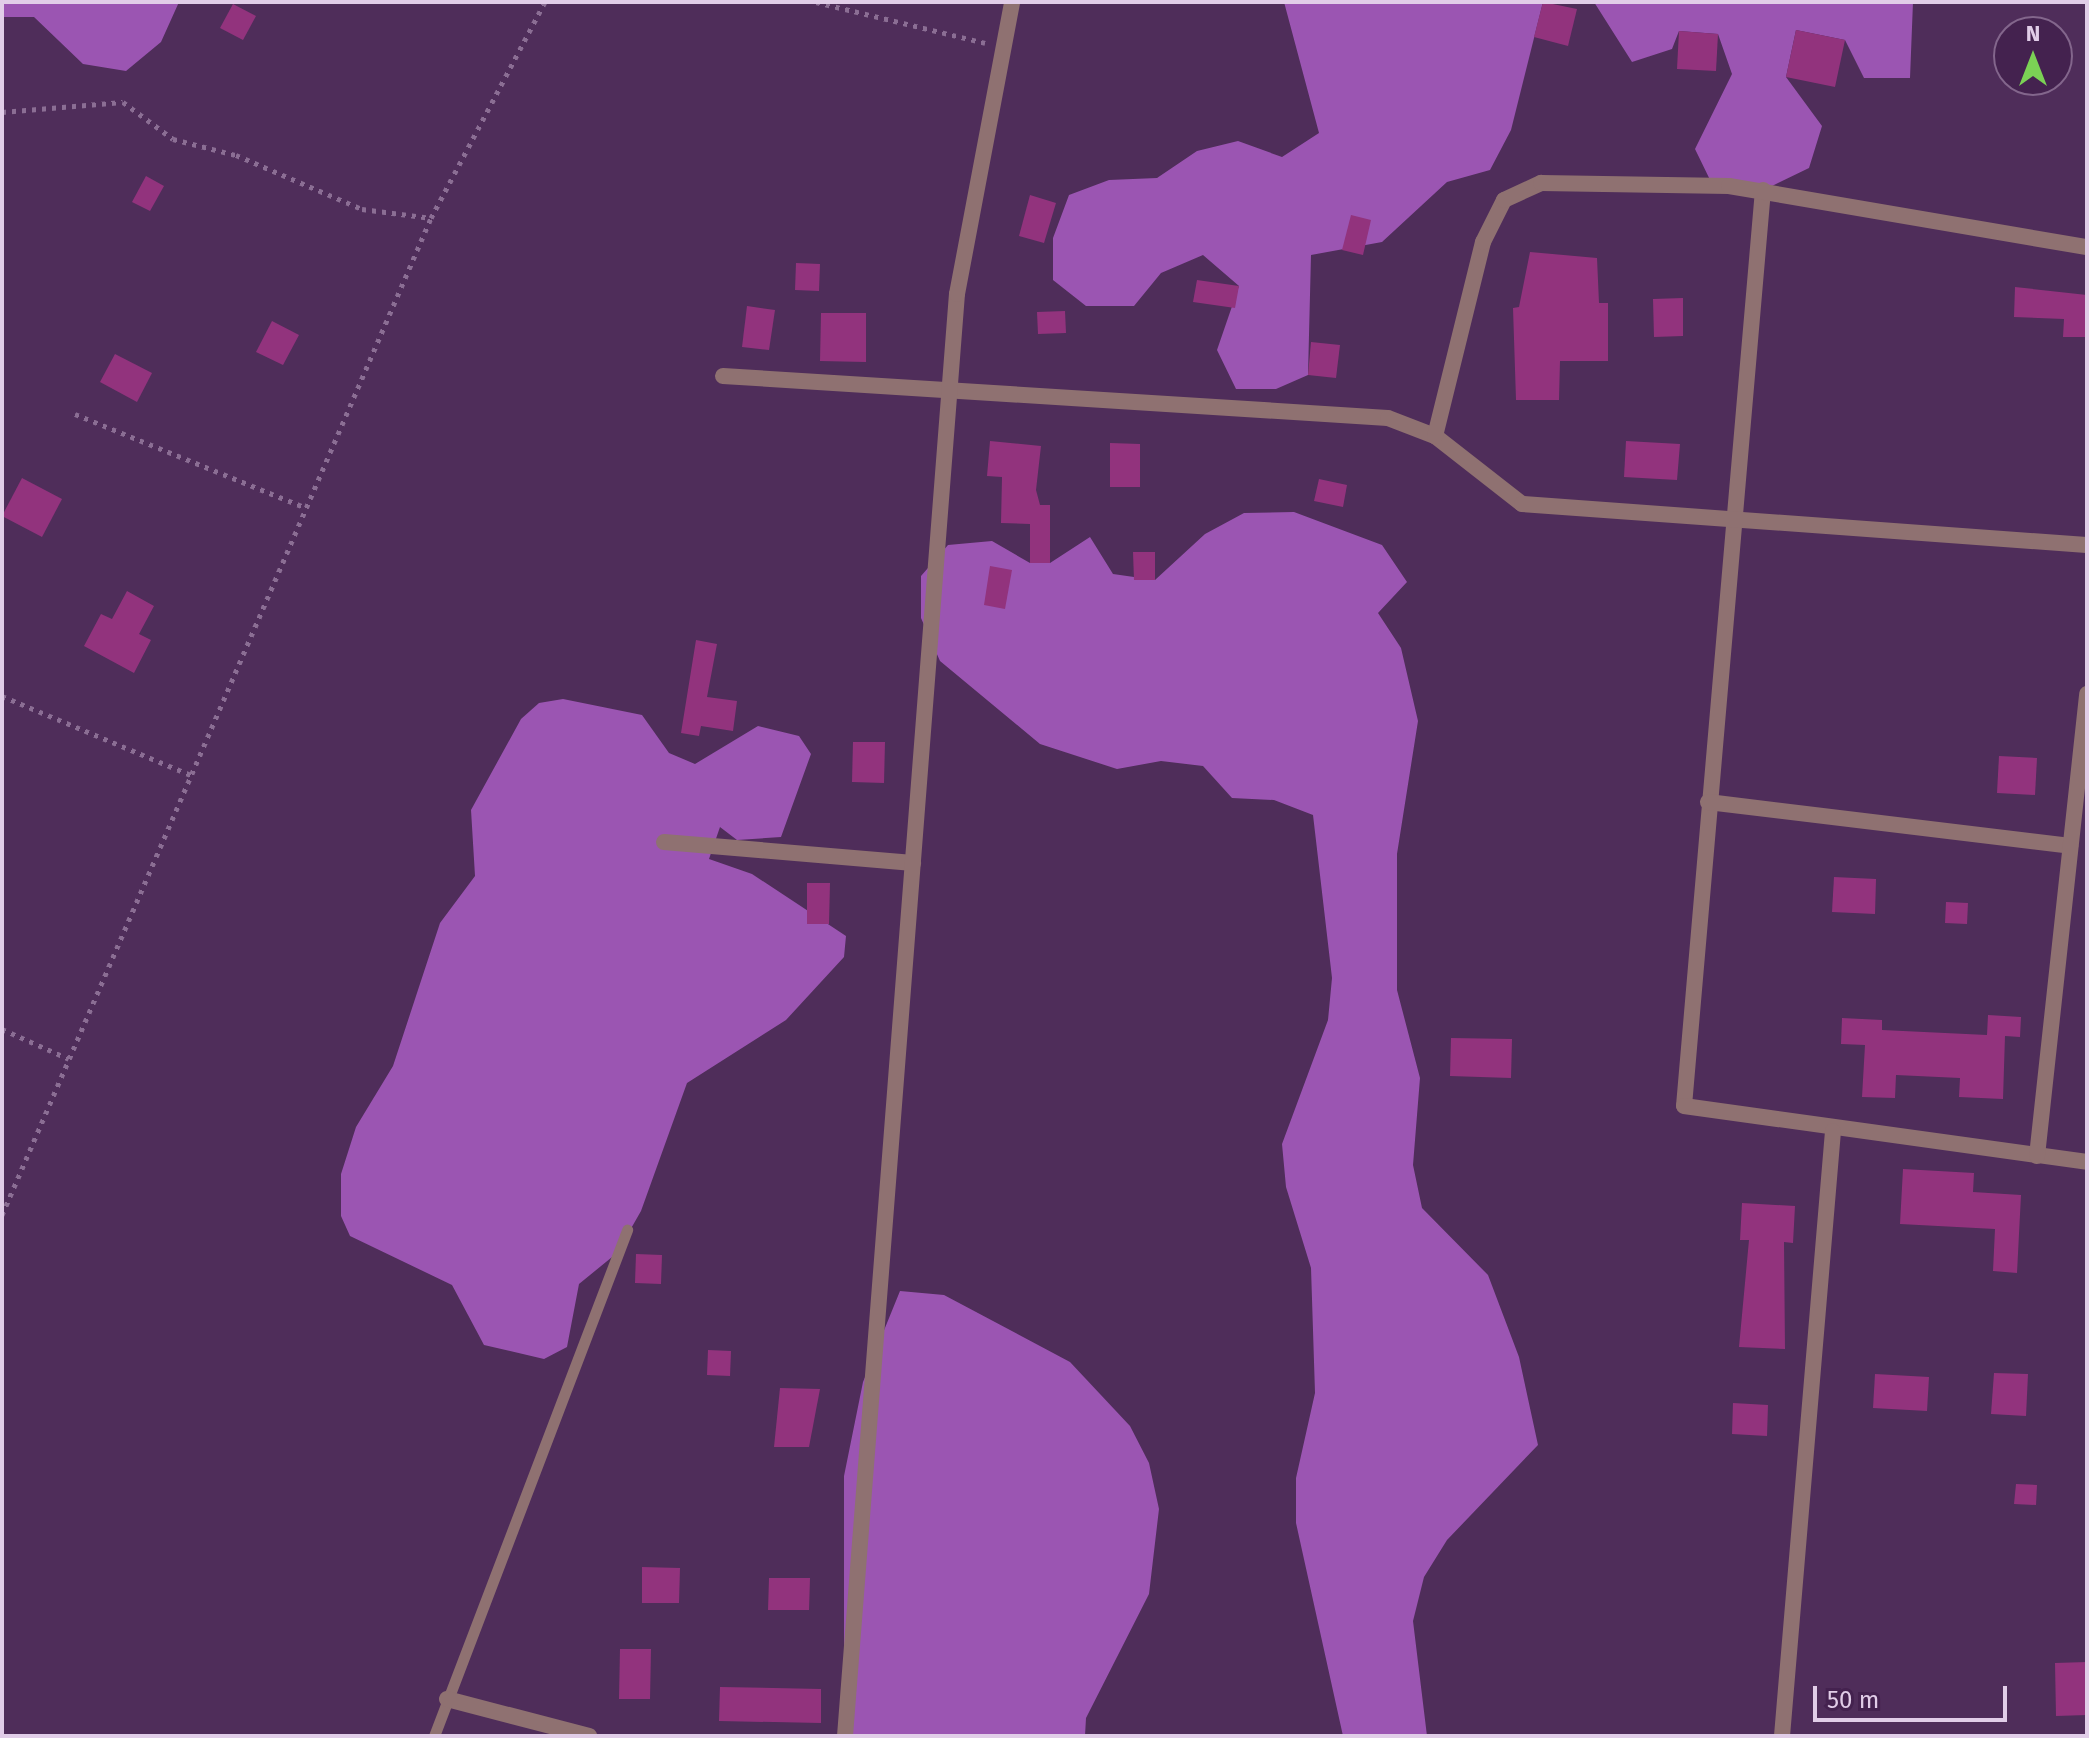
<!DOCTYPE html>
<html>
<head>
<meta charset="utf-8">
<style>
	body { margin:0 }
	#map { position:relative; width:2089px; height:1738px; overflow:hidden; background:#4f2d5a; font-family:"Fira Sans",sans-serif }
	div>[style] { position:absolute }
	.forest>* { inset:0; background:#9b55b2 }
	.building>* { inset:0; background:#92337d }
	.path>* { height:5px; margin-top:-2.5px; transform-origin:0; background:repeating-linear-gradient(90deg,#8b6e94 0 4px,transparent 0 10px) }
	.service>* { height:11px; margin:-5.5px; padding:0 5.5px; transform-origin:5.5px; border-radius:5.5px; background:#8f7171 }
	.minor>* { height:16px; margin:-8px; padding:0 8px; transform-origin:8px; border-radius:8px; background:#8f7171 }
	span { translate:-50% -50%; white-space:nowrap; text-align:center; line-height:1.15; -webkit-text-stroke:6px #44224f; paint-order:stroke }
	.frame { position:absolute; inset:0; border:4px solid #e1cde8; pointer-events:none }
	.north { position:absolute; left:1993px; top:16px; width:80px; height:80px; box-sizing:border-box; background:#44224f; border:2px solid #83668c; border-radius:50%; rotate:0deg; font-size:22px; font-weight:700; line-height:32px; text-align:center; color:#e1cde8 }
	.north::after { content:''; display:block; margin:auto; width:28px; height:36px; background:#7bd155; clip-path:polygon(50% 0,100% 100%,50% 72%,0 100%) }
	.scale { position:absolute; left:1813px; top:1686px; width:194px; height:36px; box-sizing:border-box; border:4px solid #e1cde8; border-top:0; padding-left:10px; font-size:24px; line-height:28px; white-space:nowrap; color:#e1cde8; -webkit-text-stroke:6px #44224f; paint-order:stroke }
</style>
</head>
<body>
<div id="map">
	<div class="forest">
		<i style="clip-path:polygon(2px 2px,179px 2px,161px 42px,126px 71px,83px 64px,34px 17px,2px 17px)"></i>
		<i style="clip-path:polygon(1284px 2px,1543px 2px,1511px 130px,1490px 170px,1447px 182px,1382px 242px,1311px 255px,1308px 375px,1276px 389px,1236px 389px,1217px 350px,1239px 286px,1203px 255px,1161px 273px,1134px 306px,1086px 306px,1053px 280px,1053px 238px,1069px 195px,1109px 180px,1157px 178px,1197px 151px,1238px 141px,1282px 157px,1319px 133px)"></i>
		<i style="clip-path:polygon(1594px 2px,1913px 2px,1910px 78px,1864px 78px,1845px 40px,1796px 30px,1786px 77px,1822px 126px,1809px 168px,1772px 186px,1713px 186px,1695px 149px,1732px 74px,1718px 34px,1679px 31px,1672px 49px,1632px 62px)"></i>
		<i style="clip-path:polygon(1294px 512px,1382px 545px,1407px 582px,1378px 613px,1401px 648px,1418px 721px,1397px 854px,1397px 990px,1420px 1078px,1413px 1165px,1422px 1208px,1488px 1275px,1519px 1357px,1538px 1445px,1447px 1540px,1424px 1577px,1413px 1621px,1427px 1736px,1343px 1736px,1296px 1523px,1296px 1478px,1315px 1393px,1311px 1268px,1286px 1187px,1282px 1144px,1328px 1020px,1332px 978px,1313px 815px,1274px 800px,1232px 798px,1203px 766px,1161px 761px,1117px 769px,1040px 744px,940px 661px,921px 618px,921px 576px,948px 545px,992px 541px,1030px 563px,1050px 563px,1090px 537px,1113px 574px,1155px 580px,1205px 534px,1244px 513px)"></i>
		<i style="clip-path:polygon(563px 699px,642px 715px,669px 753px,695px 764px,758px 726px,799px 736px,811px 754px,781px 837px,737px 840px,720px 827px,709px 859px,752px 874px,846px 936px,844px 957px,786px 1020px,687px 1083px,641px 1211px,617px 1253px,579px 1284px,567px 1347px,544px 1359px,484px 1345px,452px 1285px,350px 1236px,341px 1216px,341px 1174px,356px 1127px,393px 1066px,440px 923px,475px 876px,471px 810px,521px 719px,539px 703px)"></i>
		<i style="clip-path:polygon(900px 1291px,944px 1295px,1070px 1362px,1130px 1426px,1149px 1463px,1159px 1509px,1149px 1594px,1086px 1718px,1085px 1736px,844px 1736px,844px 1476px,863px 1382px)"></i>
	</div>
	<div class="building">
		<i style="clip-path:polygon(1543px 2px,1577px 9px,1568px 46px,1534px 37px)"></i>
		<i style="clip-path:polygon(233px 4px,256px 16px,243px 40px,220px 28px)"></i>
		<i style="clip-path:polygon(1796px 30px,1845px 40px,1835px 87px,1786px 77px)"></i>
		<i style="clip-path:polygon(1679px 31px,1718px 34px,1716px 71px,1677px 69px)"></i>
		<i style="clip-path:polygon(146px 176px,164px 186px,150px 211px,132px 202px)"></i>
		<i style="clip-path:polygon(1030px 195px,1056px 203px,1044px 243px,1019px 236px)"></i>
		<i style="clip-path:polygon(1351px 215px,1371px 220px,1363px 255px,1342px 250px)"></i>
		<i style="clip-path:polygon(1530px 252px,1597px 258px,1599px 303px,1608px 303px,1608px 361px,1560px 361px,1559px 400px,1516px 400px,1513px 308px,1519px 307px)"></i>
		<i style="clip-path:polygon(796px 263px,820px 264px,819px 291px,795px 290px)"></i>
		<i style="clip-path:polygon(1197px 280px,1239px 286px,1235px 308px,1193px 302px)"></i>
		<i style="clip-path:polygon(2015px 287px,2087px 295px,2087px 337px,2063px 337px,2064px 319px,2014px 317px)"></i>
		<i style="clip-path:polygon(1683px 298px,1683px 336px,1654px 337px,1653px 299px)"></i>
		<i style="clip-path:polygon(747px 306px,775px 310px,769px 350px,742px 347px)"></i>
		<i style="clip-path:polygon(1065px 311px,1066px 333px,1038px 334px,1037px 312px)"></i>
		<i style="clip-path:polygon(821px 313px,866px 313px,866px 362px,820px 361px)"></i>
		<i style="clip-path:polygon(272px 321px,299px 335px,283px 365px,256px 352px)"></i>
		<i style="clip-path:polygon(1311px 342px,1340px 345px,1336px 378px,1308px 375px)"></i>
		<i style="clip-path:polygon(115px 354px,152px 373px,137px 402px,100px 382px)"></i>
		<i style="clip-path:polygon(990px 441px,1041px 446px,1036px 490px,1040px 505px,1050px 505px,1050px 563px,1030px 563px,1030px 524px,1001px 523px,1002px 477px,987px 476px)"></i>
		<i style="clip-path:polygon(1626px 441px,1680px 444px,1677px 480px,1624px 477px)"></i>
		<i style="clip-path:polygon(1110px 443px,1140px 444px,1140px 487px,1110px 487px)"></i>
		<i style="clip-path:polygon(22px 478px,62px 499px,42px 537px,2px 516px)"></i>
		<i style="clip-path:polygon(1319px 479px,1347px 485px,1343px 507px,1314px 501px)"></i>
		<i style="clip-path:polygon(1133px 552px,1155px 552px,1155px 580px,1134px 580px)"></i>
		<i style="clip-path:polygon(990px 566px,1012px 570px,1005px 609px,984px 605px)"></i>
		<i style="clip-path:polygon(127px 591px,154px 606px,139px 634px,151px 640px,134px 673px,84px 646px,101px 614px,112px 619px)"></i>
		<i style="clip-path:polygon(696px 640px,717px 644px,707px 697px,737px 701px,733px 731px,701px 726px,699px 736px,681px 733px)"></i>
		<i style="clip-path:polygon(853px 742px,885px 742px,884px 783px,852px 782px)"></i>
		<i style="clip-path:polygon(1999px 756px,2037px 758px,2035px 795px,1997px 793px)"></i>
		<i style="clip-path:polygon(1834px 877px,1876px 879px,1875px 914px,1832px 912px)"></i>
		<i style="clip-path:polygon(807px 883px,830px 883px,829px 924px,807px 924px)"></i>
		<i style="clip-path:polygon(1946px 902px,1968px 903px,1967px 924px,1945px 923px)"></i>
		<i style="clip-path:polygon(1988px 1015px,2021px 1017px,2020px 1037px,2005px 1036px,2003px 1099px,1959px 1097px,1960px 1078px,1896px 1075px,1895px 1098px,1862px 1097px,1865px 1045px,1841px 1044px,1842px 1018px,1882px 1020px,1882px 1030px,1987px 1035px)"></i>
		<i style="clip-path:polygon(1451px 1038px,1512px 1039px,1511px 1078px,1450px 1076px)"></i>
		<i style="clip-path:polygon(1903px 1169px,1974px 1173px,1973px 1192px,2021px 1195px,2017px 1273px,1993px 1271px,1995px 1229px,1900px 1224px)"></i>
		<i style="clip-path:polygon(1742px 1203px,1795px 1206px,1793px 1243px,1784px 1242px,1785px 1349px,1739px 1347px,1749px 1240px,1740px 1240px)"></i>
		<i style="clip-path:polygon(636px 1254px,662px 1255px,661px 1284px,635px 1283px)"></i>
		<i style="clip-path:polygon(708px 1350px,731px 1351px,730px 1376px,707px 1375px)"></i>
		<i style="clip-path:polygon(1994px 1373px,2028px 1374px,2026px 1416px,1991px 1414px)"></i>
		<i style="clip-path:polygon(1875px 1374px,1929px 1377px,1927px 1411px,1873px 1408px)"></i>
		<i style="clip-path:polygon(780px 1388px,820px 1389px,809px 1447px,774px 1447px)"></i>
		<i style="clip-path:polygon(1733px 1403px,1768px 1405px,1767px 1436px,1732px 1434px)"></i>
		<i style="clip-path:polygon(2016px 1484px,2037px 1485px,2036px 1505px,2014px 1504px)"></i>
		<i style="clip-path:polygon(642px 1567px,680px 1568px,679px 1603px,642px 1603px)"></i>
		<i style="clip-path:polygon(769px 1578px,810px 1578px,809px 1610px,768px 1610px)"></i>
		<i style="clip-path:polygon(620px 1649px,651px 1649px,650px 1699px,619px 1699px)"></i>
		<i style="clip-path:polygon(2087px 1662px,2087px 1715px,2056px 1716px,2055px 1663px)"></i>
		<i style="clip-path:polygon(720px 1687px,821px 1689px,821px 1723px,719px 1721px)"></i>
	</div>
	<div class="path">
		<i style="left:816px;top:2px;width:174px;rotate:13.6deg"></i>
		<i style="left:2px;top:112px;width:121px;rotate:-4.7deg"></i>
		<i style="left:123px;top:102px;width:62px;rotate:36.5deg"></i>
		<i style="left:173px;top:139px;width:65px;rotate:14.3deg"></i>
		<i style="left:236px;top:155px;width:137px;rotate:23.2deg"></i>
		<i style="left:362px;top:209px;width:70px;rotate:7.4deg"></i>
		<i style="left:75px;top:414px;width:249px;rotate:22.1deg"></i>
		<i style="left:2px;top:696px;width:205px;rotate:22.7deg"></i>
		<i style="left:2px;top:1029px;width:73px;rotate:24.1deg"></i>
		<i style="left:2px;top:1215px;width:1085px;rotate:-66.72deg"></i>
		<i style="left:431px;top:218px;width:244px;rotate:-62.2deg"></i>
	</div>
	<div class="service">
		<i style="left:434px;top:1736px;width:542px;rotate:-69.12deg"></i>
	</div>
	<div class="minor">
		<i style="left:1763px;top:190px;width:919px;rotate:94.93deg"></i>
		<i style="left:1684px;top:1106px;width:407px;rotate:7.9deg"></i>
		<i style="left:723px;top:376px;width:666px;rotate:3.61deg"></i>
		<i style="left:1388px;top:418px;width:50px;rotate:21deg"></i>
		<i style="left:1435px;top:436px;width:110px;rotate:38deg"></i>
		<i style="left:1522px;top:504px;width:566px;rotate:4.15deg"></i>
		<i style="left:1435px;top:436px;width:200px;rotate:-76.1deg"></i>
		<i style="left:1483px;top:242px;width:47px;rotate:-63.4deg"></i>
		<i style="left:1504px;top:200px;width:41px;rotate:-24.7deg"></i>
		<i style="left:1541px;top:183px;width:188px;rotate:0.9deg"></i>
		<i style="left:1729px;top:186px;width:363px;rotate:9.7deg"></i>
		<i style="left:1708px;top:802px;width:365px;rotate:6.9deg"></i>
		<i style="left:664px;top:842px;width:250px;rotate:4.8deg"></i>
		<i style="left:2037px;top:1156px;width:465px;rotate:-83.8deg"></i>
		<i style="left:447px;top:1699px;width:147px;rotate:14.6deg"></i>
		<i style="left:845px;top:1736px;width:1446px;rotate:-85.56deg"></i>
		<i style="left:957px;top:294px;width:297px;rotate:-79.3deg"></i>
		<i style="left:1782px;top:1736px;width:607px;rotate:-85.18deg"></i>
	</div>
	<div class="frame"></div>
	<div class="north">N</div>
	<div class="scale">50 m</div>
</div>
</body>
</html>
